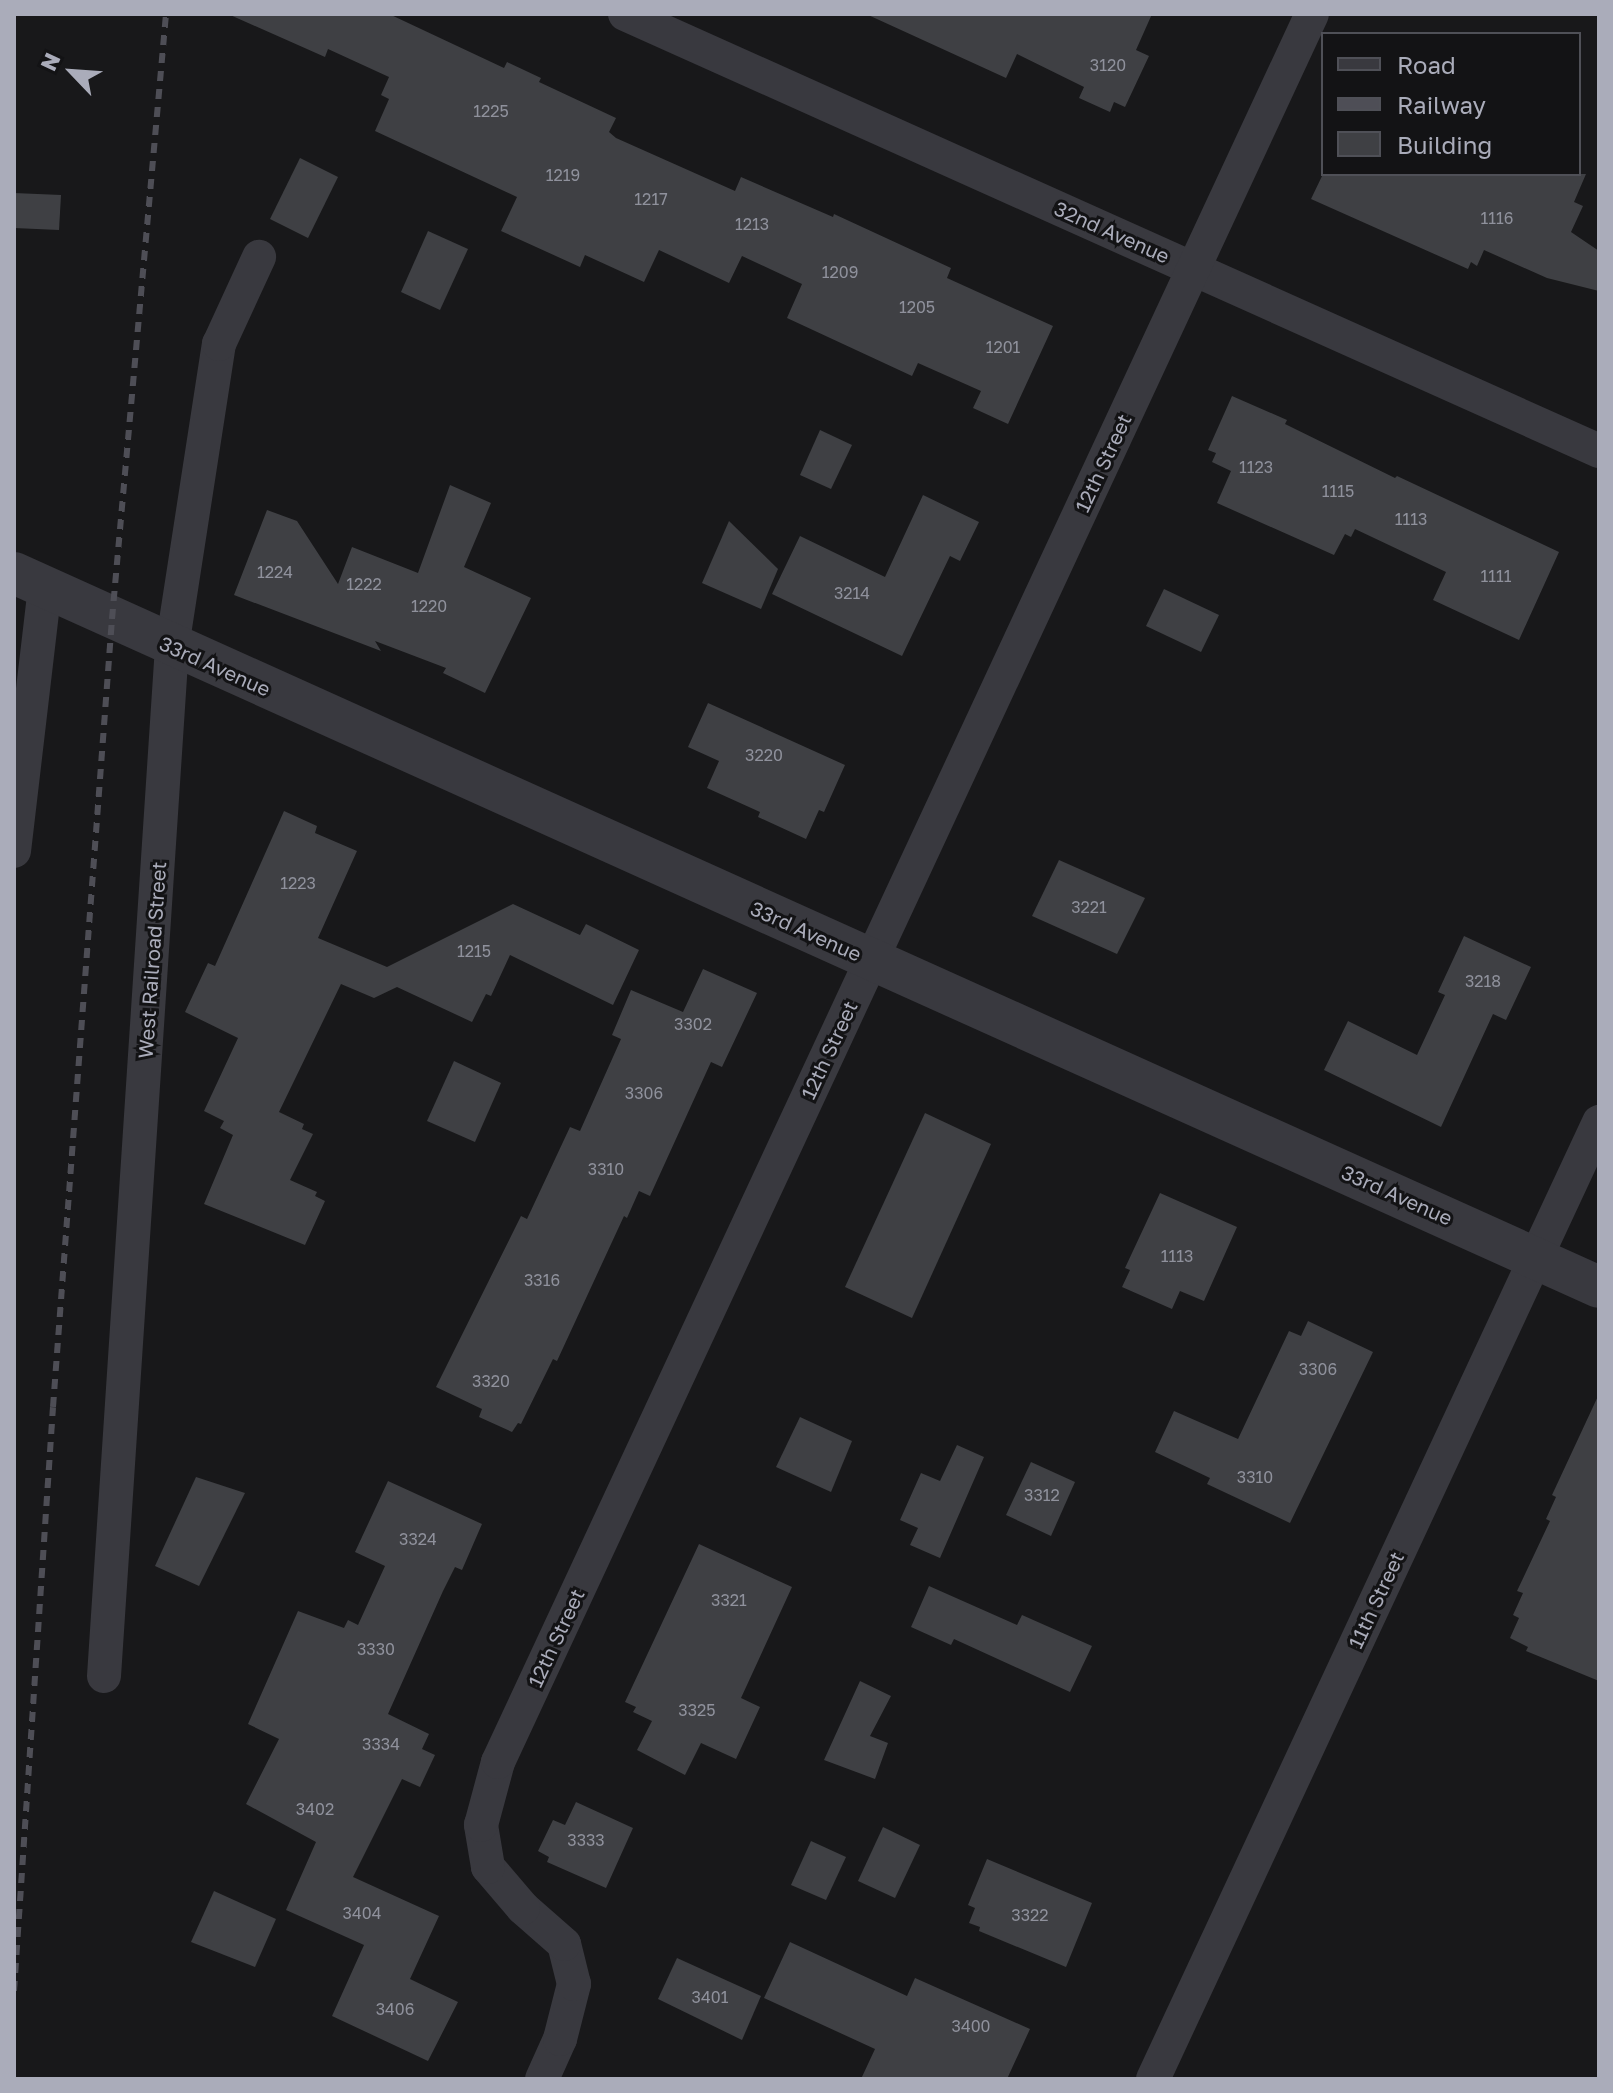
<!DOCTYPE html>
<html>
<head>
<meta charset="utf-8">
<style>
	body { margin:0 }
	#map { position:relative; width:1613px; height:2093px; overflow:hidden; background:#18181a; font-family:"Golos Text",sans-serif }
	div>[style] { position:absolute }
	.building>* { inset:0; background:#3f4044 }
	.minor>* { height:34px; margin:-17px; padding:0 17px; transform-origin:17px; border-radius:17px; background:#39393f }
	.tertiary>* { height:42px; margin:-21px; padding:0 21px; transform-origin:21px; border-radius:21px; background:#39393f }
	.rail>* { height:6px; margin-top:-3px; transform-origin:0; background:repeating-linear-gradient(90deg,#4e4e56 0 10px,transparent 0 18px) }
	span { translate:-50% -50%; white-space:nowrap; text-align:center; line-height:1.15; -webkit-text-stroke:6px #131315; paint-order:stroke }
	.number-label { font-size:16px; color:#8f919c }
	.number-label span { -webkit-text-stroke-width:0 }
	.street-label { font-size:20px; color:#aaacba }
	.frame { position:absolute; inset:0; border:16px solid #aaacba; pointer-events:none }
	.legend { position:absolute; left:1321px; top:32px; width:260px; height:144px; box-sizing:border-box; background:#131315; border:2px solid #4f5057; margin:0; padding:10px 14px; list-style:none; font-size:24px; color:#aaacba }
	.legend li { display:flex; align-items:center; gap:16px; height:40px }
	.legend b { width:40px; border:2px solid #4f5057 }
	.north { position:absolute; left:32px; top:32px; width:80px; height:80px; -webkit-text-stroke:6px #131315; paint-order:stroke; rotate:295deg; font-size:22px; font-weight:700; line-height:32px; text-align:center; color:#aaacba }
	.north::after { content:''; display:block; margin:auto; width:28px; height:36px; background:#aaacba; clip-path:polygon(50% 0,100% 100%,50% 72%,0 100%) }
</style>
</head>
<body>
<div id="map">
	<div class="building">
		<i style="clip-path:polygon(228px 14px,389px 14px,504px 68px,507px 62px,541px 78px,539px 82px,616px 118px,609px 132px,616px 138px,735px 191px,741px 177px,833px 217px,834px 214px,951px 268px,947px 278px,1053px 326px,1008px 424px,973px 408px,981px 391px,918px 363px,912px 376px,787px 318px,802px 284px,742px 256px,729px 283px,659px 250px,644px 282px,585px 255px,580px 267px,501px 231px,517px 197px,375px 131px,389px 99px,381px 95px,389px 77px,328px 49px,325px 57px)"></i>
		<i style="clip-path:polygon(866px 14px,1152px 14px,1136px 50px,1149px 56px,1125px 107px,1114px 102px,1110px 112px,1079px 98px,1084px 87px,1017px 54px,1006px 78px)"></i>
		<i style="clip-path:polygon(300px 158px,338px 177px,308px 238px,270px 219px)"></i>
		<i style="clip-path:polygon(1323px 174px,1586px 174px,1574px 202px,1583px 206px,1571px 232px,1599px 251px,1599px 291px,1547px 278px,1484px 250px,1477px 266px,1471px 262px,1468px 269px,1311px 199px)"></i>
		<i style="clip-path:polygon(14px 193px,61px 195px,59px 230px,14px 228px)"></i>
		<i style="clip-path:polygon(428px 231px,468px 249px,440px 310px,401px 292px)"></i>
		<i style="clip-path:polygon(1232px 396px,1287px 420px,1285px 424px,1395px 478px,1397px 476px,1559px 552px,1519px 640px,1433px 600px,1446px 572px,1355px 529px,1351px 537px,1345px 534px,1334px 555px,1217px 503px,1231px 471px,1212px 462px,1216px 453px,1208px 450px)"></i>
		<i style="clip-path:polygon(820px 430px,852px 445px,831px 489px,800px 475px)"></i>
		<i style="clip-path:polygon(450px 485px,491px 503px,464px 567px,531px 598px,485px 693px,443px 673px,446px 668px,375px 641px,381px 651px,234px 595px,267px 510px,297px 521px,338px 584px,352px 547px,418px 573px)"></i>
		<i style="clip-path:polygon(923px 495px,979px 522px,960px 561px,950px 556px,902px 656px,772px 594px,800px 536px,885px 577px)"></i>
		<i style="clip-path:polygon(729px 521px,778px 569px,761px 609px,702px 583px)"></i>
		<i style="clip-path:polygon(1164px 589px,1219px 615px,1201px 652px,1146px 626px)"></i>
		<i style="clip-path:polygon(708px 703px,845px 765px,824px 812px,819px 810px,806px 839px,758px 817px,760px 812px,707px 788px,719px 761px,688px 747px)"></i>
		<i style="clip-path:polygon(284px 811px,317px 826px,315px 833px,357px 851px,318px 938px,387px 967px,513px 904px,580px 935px,586px 924px,639px 950px,613px 1005px,510px 955px,491px 996px,486px 994px,472px 1022px,397px 987px,374px 998px,341px 984px,279px 1112px,304px 1124px,302px 1129px,313px 1134px,290px 1180px,317px 1192px,315px 1196px,325px 1201px,305px 1245px,204px 1204px,233px 1135px,220px 1128px,224px 1121px,204px 1111px,238px 1038px,185px 1012px,208px 963px,215px 966px)"></i>
		<i style="clip-path:polygon(1059px 860px,1145px 898px,1117px 954px,1032px 916px)"></i>
		<i style="clip-path:polygon(1464px 936px,1531px 967px,1506px 1020px,1493px 1014px,1441px 1127px,1324px 1070px,1348px 1021px,1417px 1055px,1445px 995px,1438px 992px)"></i>
		<i style="clip-path:polygon(703px 969px,757px 993px,722px 1067px,711px 1062px,650px 1196px,639px 1191px,627px 1218px,624px 1216px,557px 1361px,553px 1359px,521px 1424px,518px 1423px,512px 1432px,479px 1417px,482px 1409px,436px 1387px,521px 1216px,527px 1219px,570px 1127px,580px 1131px,621px 1039px,612px 1035px,631px 990px,683px 1012px)"></i>
		<i style="clip-path:polygon(454px 1061px,501px 1083px,475px 1142px,427px 1121px)"></i>
		<i style="clip-path:polygon(925px 1113px,991px 1144px,912px 1318px,845px 1287px)"></i>
		<i style="clip-path:polygon(1160px 1193px,1237px 1227px,1204px 1301px,1180px 1291px,1172px 1309px,1122px 1287px,1130px 1270px,1125px 1268px)"></i>
		<i style="clip-path:polygon(1308px 1321px,1373px 1352px,1290px 1523px,1207px 1484px,1210px 1478px,1155px 1452px,1174px 1411px,1238px 1439px,1289px 1331px,1301px 1336px)"></i>
		<i style="clip-path:polygon(1599px 1394px,1599px 1681px,1526px 1651px,1528px 1647px,1510px 1638px,1519px 1618px,1513px 1615px,1523px 1593px,1517px 1591px,1550px 1521px,1546px 1519px,1556px 1497px,1552px 1495px)"></i>
		<i style="clip-path:polygon(800px 1417px,852px 1441px,831px 1492px,776px 1467px)"></i>
		<i style="clip-path:polygon(957px 1445px,984px 1457px,940px 1558px,910px 1545px,918px 1528px,900px 1520px,921px 1473px,940px 1481px)"></i>
		<i style="clip-path:polygon(1031px 1462px,1075px 1482px,1051px 1536px,1006px 1515px)"></i>
		<i style="clip-path:polygon(196px 1477px,245px 1493px,199px 1586px,155px 1566px)"></i>
		<i style="clip-path:polygon(388px 1481px,482px 1524px,462px 1570px,455px 1567px,443px 1591px,388px 1714px,429px 1734px,422px 1749px,435px 1755px,420px 1787px,402px 1779px,353px 1877px,439px 1916px,410px 1979px,458px 2002px,428px 2061px,332px 2016px,364px 1945px,286px 1910px,316px 1842px,246px 1804px,279px 1739px,248px 1724px,298px 1611px,344px 1628px,348px 1620px,358px 1625px,385px 1566px,355px 1552px)"></i>
		<i style="clip-path:polygon(699px 1544px,792px 1587px,741px 1698px,760px 1707px,736px 1759px,701px 1743px,685px 1775px,637px 1750px,652px 1721px,633px 1712px,636px 1707px,625px 1702px)"></i>
		<i style="clip-path:polygon(929px 1586px,1017px 1625px,1022px 1615px,1092px 1646px,1070px 1692px,954px 1639px,951px 1645px,911px 1627px)"></i>
		<i style="clip-path:polygon(860px 1681px,891px 1696px,870px 1736px,888px 1743px,875px 1779px,824px 1760px)"></i>
		<i style="clip-path:polygon(576px 1802px,633px 1828px,606px 1888px,547px 1862px,549px 1857px,538px 1851px,553px 1820px,565px 1825px)"></i>
		<i style="clip-path:polygon(883px 1827px,920px 1845px,895px 1898px,858px 1881px)"></i>
		<i style="clip-path:polygon(811px 1841px,846px 1857px,826px 1900px,791px 1885px)"></i>
		<i style="clip-path:polygon(987px 1859px,1092px 1903px,1066px 1967px,979px 1931px,980px 1927px,969px 1923px,975px 1908px,968px 1905px)"></i>
		<i style="clip-path:polygon(214px 1891px,276px 1919px,255px 1967px,191px 1942px)"></i>
		<i style="clip-path:polygon(790px 1942px,907px 1996px,915px 1978px,1030px 2029px,1007px 2079px,861px 2079px,875px 2049px,764px 1998px)"></i>
		<i style="clip-path:polygon(677px 1958px,761px 1996px,742px 2040px,658px 1999px)"></i>
	</div>
	<div class="minor">
		<i style="left:625px;top:14px;width:1068px;rotate:24.16deg"></i>
		<i style="left:14px;top:851px;width:266px;rotate:-83.3deg"></i>
		<i style="left:104px;top:1676px;width:1031px;rotate:-86.22deg"></i>
		<i style="left:172px;top:647px;width:307px;rotate:-81.2deg"></i>
		<i style="left:219px;top:344px;width:96px;rotate:-65.3deg"></i>
		<i style="left:542px;top:2079px;width:44px;rotate:-65.8deg"></i>
		<i style="left:560px;top:2039px;width:57px;rotate:-75.7deg"></i>
		<i style="left:574px;top:1984px;width:41px;rotate:-104deg"></i>
		<i style="left:564px;top:1944px;width:55px;rotate:-138.7deg"></i>
		<i style="left:523px;top:1908px;width:54px;rotate:-130.5deg"></i>
		<i style="left:488px;top:1867px;width:43px;rotate:-99.5deg"></i>
		<i style="left:481px;top:1825px;width:65px;rotate:-74.9deg"></i>
		<i style="left:498px;top:1762px;width:1928px;rotate:-65.03deg"></i>
		<i style="left:1153px;top:2079px;width:1056px;rotate:-65.01deg"></i>
	</div>
	<div class="tertiary">
		<i style="left:14px;top:573px;width:1738px;rotate:24.25deg"></i>
	</div>
	<div class="rail">
		<i style="left:14px;top:1991px;width:585px;rotate:-86.18deg"></i>
		<i style="left:53px;top:1407px;width:790px;rotate:-85.72deg"></i>
		<i style="left:112px;top:619px;width:607px;rotate:-84.9deg"></i>
	</div>
	<div class="number-label">
		<span style="left:1108px;top:65px">3120</span>
		<span style="left:491px;top:111px">1225</span>
		<span style="left:563px;top:175px">1219</span>
		<span style="left:651px;top:199px">1217</span>
		<span style="left:1497px;top:218px">1116</span>
		<span style="left:752px;top:224px">1213</span>
		<span style="left:840px;top:272px">1209</span>
		<span style="left:917px;top:307px">1205</span>
		<span style="left:1003px;top:347px">1201</span>
		<span style="left:1256px;top:467px">1123</span>
		<span style="left:1338px;top:491px">1115</span>
		<span style="left:1411px;top:519px">1113</span>
		<span style="left:275px;top:572px">1224</span>
		<span style="left:1496px;top:576px">1111</span>
		<span style="left:364px;top:584px">1222</span>
		<span style="left:852px;top:593px">3214</span>
		<span style="left:429px;top:606px">1220</span>
		<span style="left:764px;top:755px">3220</span>
		<span style="left:298px;top:883px">1223</span>
		<span style="left:1089px;top:907px">3221</span>
		<span style="left:474px;top:951px">1215</span>
		<span style="left:1483px;top:981px">3218</span>
		<span style="left:693px;top:1024px">3302</span>
		<span style="left:644px;top:1093px">3306</span>
		<span style="left:606px;top:1169px">3310</span>
		<span style="left:1177px;top:1256px">1113</span>
		<span style="left:542px;top:1280px">3316</span>
		<span style="left:1318px;top:1369px">3306</span>
		<span style="left:491px;top:1381px">3320</span>
		<span style="left:1255px;top:1477px">3310</span>
		<span style="left:1042px;top:1495px">3312</span>
		<span style="left:418px;top:1539px">3324</span>
		<span style="left:729px;top:1600px">3321</span>
		<span style="left:376px;top:1649px">3330</span>
		<span style="left:697px;top:1710px">3325</span>
		<span style="left:381px;top:1744px">3334</span>
		<span style="left:315px;top:1809px">3402</span>
		<span style="left:586px;top:1840px">3333</span>
		<span style="left:362px;top:1913px">3404</span>
		<span style="left:1030px;top:1915px">3322</span>
		<span style="left:710px;top:1997px">3401</span>
		<span style="left:395px;top:2009px">3406</span>
		<span style="left:971px;top:2026px">3400</span>
	</div>
	<div class="street-label">
		<span style="left:1112px;top:232px;rotate:24deg">32nd Avenue</span>
		<span style="left:1103px;top:463px;rotate:-65deg">12th Street</span>
		<span style="left:215px;top:666px;rotate:24deg">33rd Avenue</span>
		<span style="left:806px;top:931px;rotate:24deg">33rd Avenue</span>
		<span style="left:152px;top:960px;rotate:-86deg">West Railroad Street</span>
		<span style="left:829px;top:1050px;rotate:-65deg">12th Street</span>
		<span style="left:1397px;top:1195px;rotate:24deg">33rd Avenue</span>
		<span style="left:1376px;top:1600px;rotate:-65deg">11th Street</span>
		<span style="left:556px;top:1638px;rotate:-65deg">12th Street</span>
	</div>
	<div class="frame"></div>
	<ul class="legend">
	<li><b style="height:10px;background:#39393f"></b>Road</li>
	<li><b style="height:10px;background:#4e4e56"></b>Railway</li>
	<li><b style="height:22px;background:#3f4044"></b>Building</li>
	</ul>
	<div class="north">N</div>
</div>
</body>
</html>
